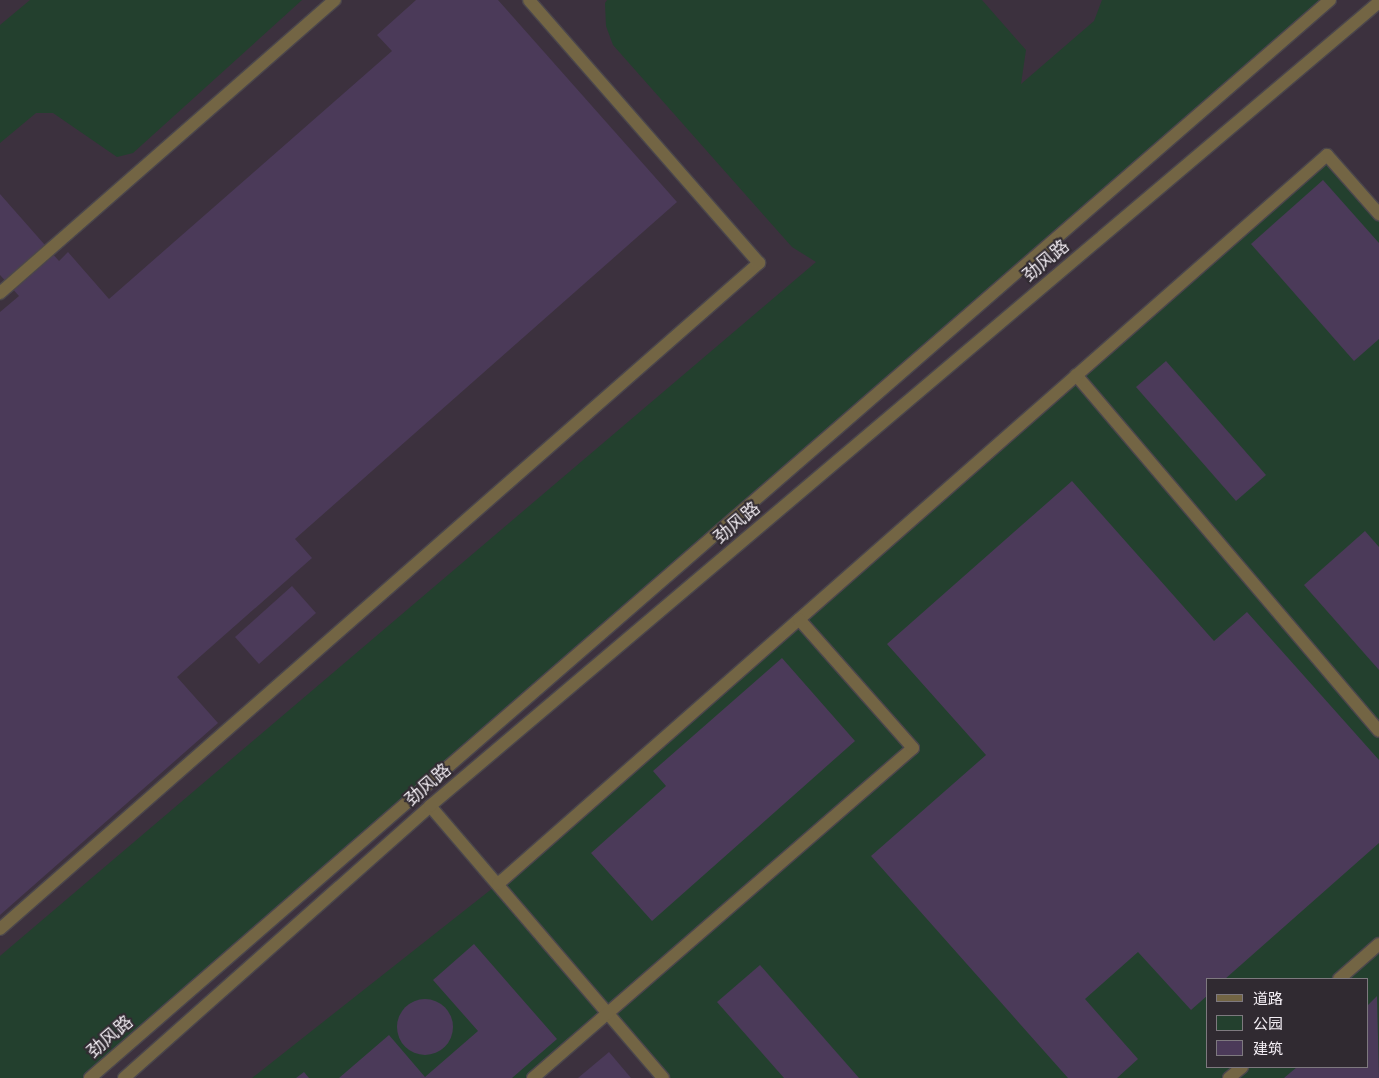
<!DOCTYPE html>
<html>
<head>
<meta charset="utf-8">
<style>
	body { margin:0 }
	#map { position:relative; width:1379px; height:1078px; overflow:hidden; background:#302a31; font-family:"Work Sans","Noto Sans SC",sans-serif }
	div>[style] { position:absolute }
	.built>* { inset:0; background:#3c313e }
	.green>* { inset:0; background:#23402e }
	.building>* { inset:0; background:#4b3a59 }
	.round { border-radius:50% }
	.roads { filter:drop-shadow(1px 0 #4b464c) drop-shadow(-1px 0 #4b464c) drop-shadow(0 1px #4b464c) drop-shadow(0 -1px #4b464c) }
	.minor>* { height:12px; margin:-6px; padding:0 6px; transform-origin:6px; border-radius:6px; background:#736544 }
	span { translate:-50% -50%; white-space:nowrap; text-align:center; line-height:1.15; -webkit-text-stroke:4px #302a31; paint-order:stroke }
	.street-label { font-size:18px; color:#f4eff5 }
	.legend { position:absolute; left:1206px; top:978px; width:162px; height:90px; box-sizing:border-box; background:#302a31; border:1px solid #7e797f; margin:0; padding:6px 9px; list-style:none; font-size:15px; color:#f4eff5 }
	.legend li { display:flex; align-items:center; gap:10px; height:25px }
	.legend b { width:25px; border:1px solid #7e797f }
</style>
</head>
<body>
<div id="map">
	<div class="built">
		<i style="clip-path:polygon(evenodd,0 0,1379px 0,1379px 1078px,0 1078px,0 0,1208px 979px,1368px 979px,1368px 1067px,1208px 1067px,1208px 979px)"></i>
	</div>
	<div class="green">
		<i style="clip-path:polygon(30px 0,302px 0,133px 153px,117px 157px,53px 113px,36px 113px,0 143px,0 25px)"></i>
		<i style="clip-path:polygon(607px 0,982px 0,1026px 50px,1021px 84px,1094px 21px,1102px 0,1321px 0,90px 1078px,0 1078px,0 956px,816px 262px,792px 247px,613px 45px,606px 26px,605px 3px)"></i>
		<i style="clip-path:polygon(evenodd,1327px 155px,1379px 214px,1379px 1078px,663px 1078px,608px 1015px,533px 1078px,252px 1078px,498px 884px,1327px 155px,1208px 979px,1368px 979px,1368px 1067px,1208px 1067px,1208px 979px)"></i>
	</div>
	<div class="building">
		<i style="clip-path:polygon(416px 0,498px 0,677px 202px,295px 539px,312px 558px,177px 677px,218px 723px,0 915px,0 312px,19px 296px,0 275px,0 194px,59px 261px,68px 252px,109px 299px,392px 51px,377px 35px)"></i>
		<i style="clip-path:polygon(1323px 180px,1379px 243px,1379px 339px,1354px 361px,1251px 244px)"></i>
		<i style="clip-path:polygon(1166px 361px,1266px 475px,1236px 501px,1136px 387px)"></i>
		<i style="clip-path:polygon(1072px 481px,1214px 641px,1247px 612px,1379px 760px,1379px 843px,1225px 979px,1208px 979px,1208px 995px,1191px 1010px,1138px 952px,1085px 999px,1138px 1059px,1117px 1078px,1068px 1078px,871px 856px,986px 755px,887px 644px)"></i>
		<i style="clip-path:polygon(1365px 531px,1379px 547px,1379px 670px,1304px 585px)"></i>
		<i style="clip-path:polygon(292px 586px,316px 613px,259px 664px,235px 637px)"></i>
		<i style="clip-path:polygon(782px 658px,855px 741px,652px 921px,591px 853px,666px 786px,653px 771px)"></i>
		<i style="clip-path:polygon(474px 944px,557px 1039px,512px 1078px,339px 1078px,389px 1035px,425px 1077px,478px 1031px,433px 980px)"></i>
		<i style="clip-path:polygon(760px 965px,859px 1078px,784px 1078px,717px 1002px)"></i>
		<i style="clip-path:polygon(1377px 996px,1379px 1078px,1284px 1078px,1297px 1067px,1368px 1067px,1368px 1005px)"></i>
		<i class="round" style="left:397px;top:999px;width:56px;height:56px"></i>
		<i style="clip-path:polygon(609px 1052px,631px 1078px,578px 1078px)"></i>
		<i style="clip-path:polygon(304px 1072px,309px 1078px,296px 1078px)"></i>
	</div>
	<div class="roads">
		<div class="minor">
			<i style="left:0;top:293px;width:445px;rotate:-41.2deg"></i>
			<i style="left:1076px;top:375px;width:467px;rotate:49.6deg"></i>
			<i style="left:430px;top:806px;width:358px;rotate:49.4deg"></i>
			<i style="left:498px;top:884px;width:1104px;rotate:-41.33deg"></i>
			<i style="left:1327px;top:155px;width:79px;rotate:48.6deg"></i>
			<i style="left:0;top:929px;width:1010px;rotate:-41.27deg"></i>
			<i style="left:759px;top:263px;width:349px;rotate:-131.2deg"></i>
			<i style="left:1339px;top:979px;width:53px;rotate:-41.2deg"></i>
			<i style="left:90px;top:1078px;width:1643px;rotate:-41deg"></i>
			<i style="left:124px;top:1078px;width:409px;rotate:-41.6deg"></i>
			<i style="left:430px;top:806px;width:1244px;rotate:-40.27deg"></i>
			<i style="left:533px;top:1078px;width:503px;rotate:-40.97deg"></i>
			<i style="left:913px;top:748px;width:172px;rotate:-131.5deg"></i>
			<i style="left:1229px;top:1078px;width:17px;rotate:-40deg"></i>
		</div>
	</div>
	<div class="street-label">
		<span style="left:1046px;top:261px;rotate:-40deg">劲风路</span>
		<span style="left:737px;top:523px;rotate:-40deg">劲风路</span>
		<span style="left:428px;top:785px;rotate:-41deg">劲风路</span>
		<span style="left:110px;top:1037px;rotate:-41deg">劲风路</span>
	</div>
	<ul class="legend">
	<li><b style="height:6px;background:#736544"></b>道路</li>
	<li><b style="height:14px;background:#23402e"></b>公园</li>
	<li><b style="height:14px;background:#4b3a59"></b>建筑</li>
	</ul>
</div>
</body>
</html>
